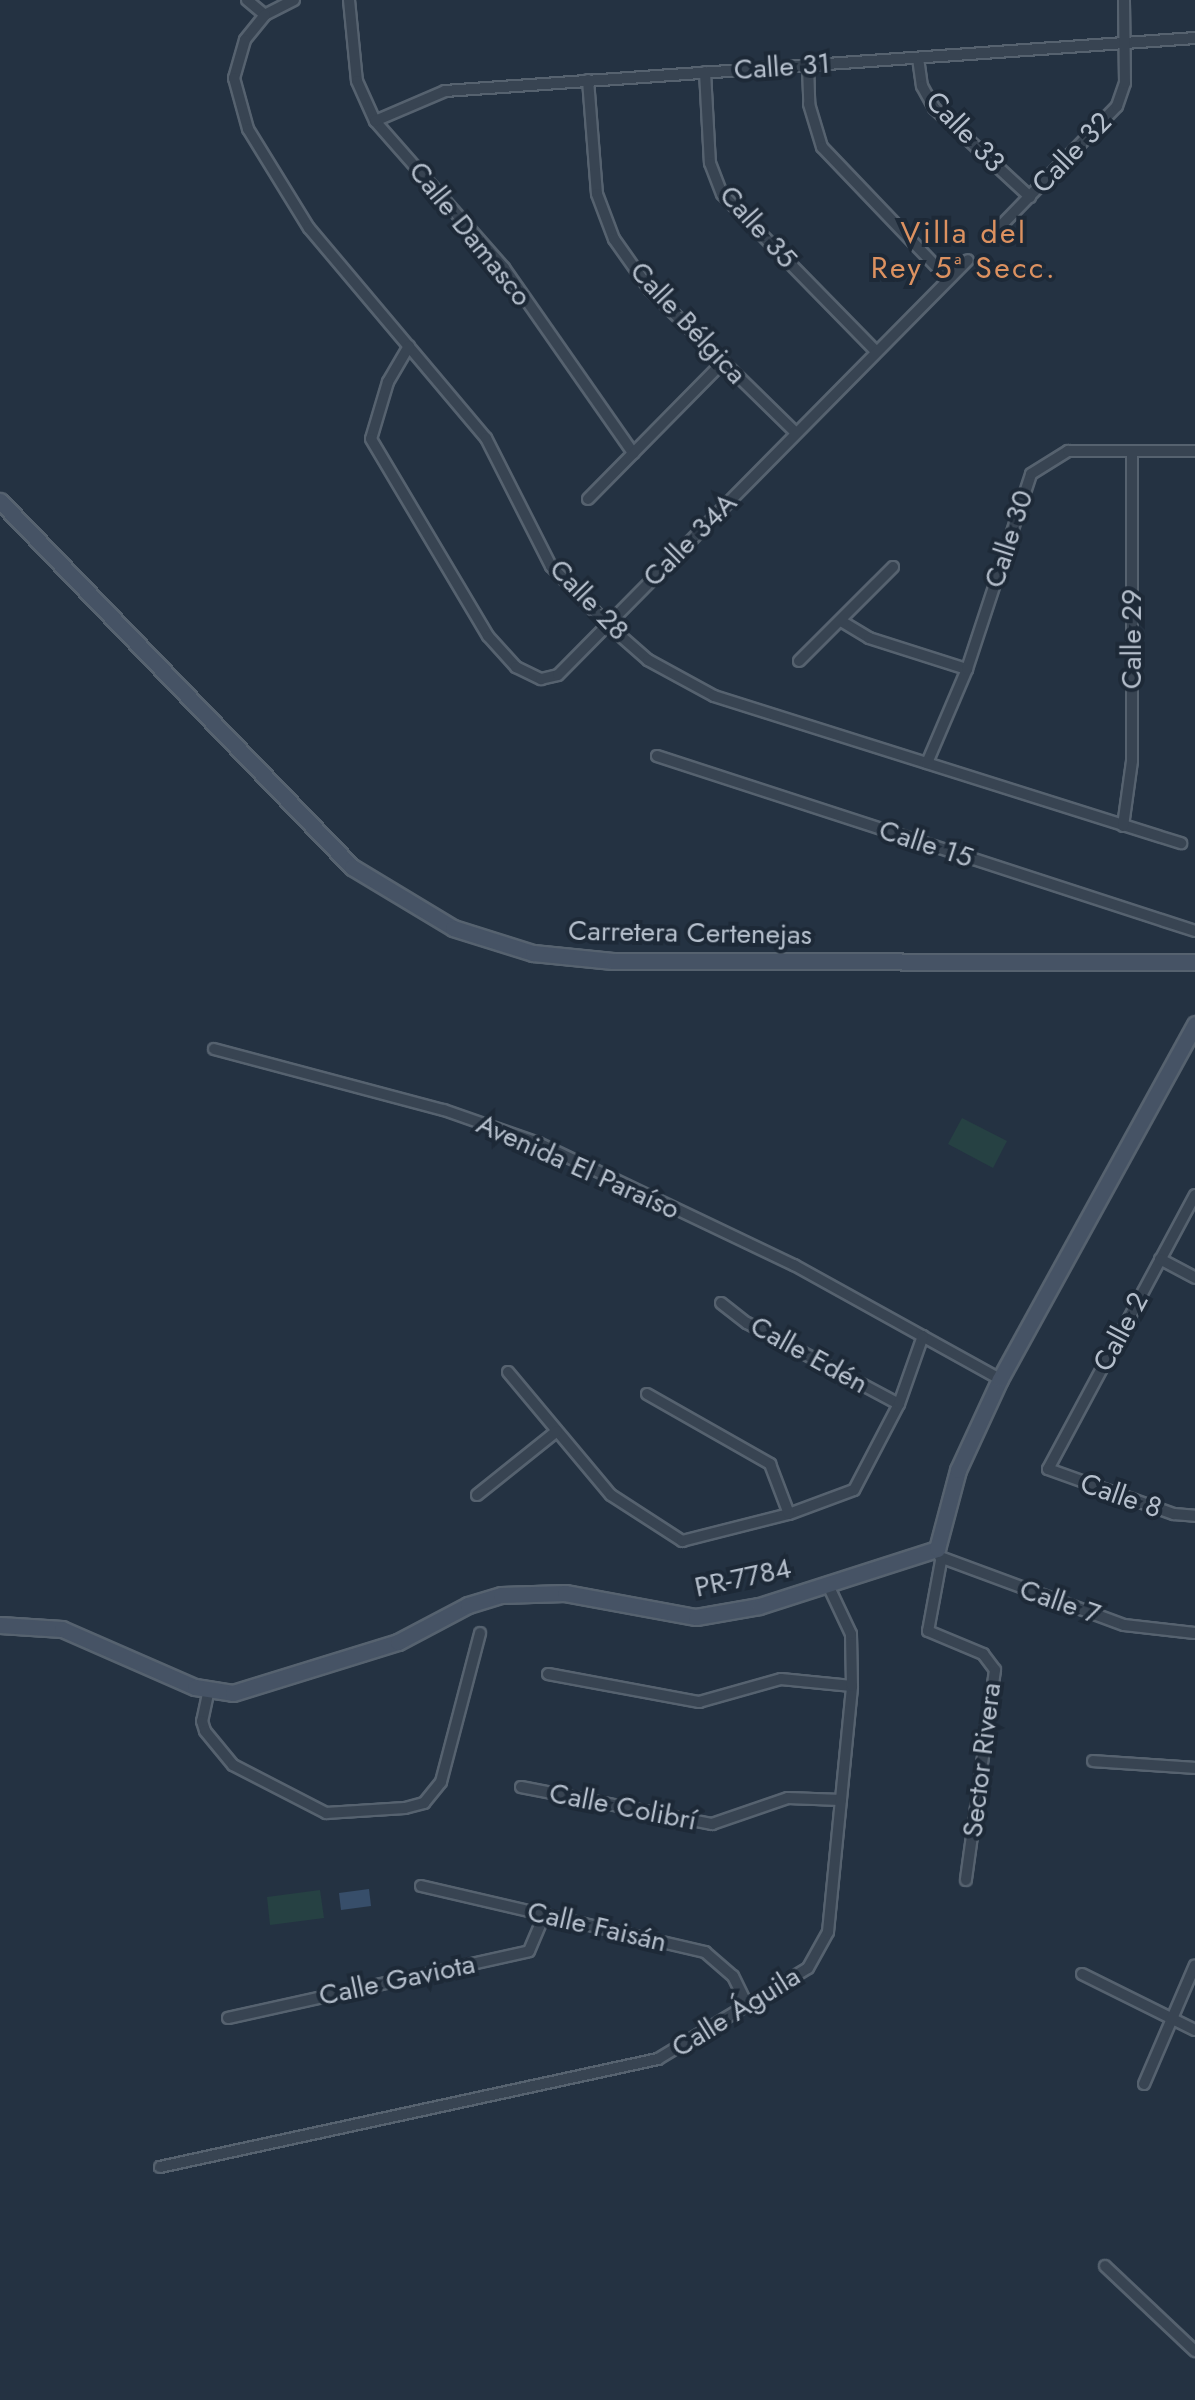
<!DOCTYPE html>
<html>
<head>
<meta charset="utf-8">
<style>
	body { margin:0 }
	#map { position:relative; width:1195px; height:2400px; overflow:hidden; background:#243242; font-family:Jost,sans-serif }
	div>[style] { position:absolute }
	.green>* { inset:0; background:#264143 }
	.water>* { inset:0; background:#374e6a }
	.roads { filter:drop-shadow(2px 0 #56626f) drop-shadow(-2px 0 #56626f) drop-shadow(0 2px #56626f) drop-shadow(0 -2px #56626f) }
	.street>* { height:10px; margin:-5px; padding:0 5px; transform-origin:5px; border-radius:5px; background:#384452 }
	.secondary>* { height:15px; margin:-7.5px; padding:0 7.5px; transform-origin:7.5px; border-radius:7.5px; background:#465365 }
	span { translate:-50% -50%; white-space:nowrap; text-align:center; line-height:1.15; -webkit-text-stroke:8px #1d2937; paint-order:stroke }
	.street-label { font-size:28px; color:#b5bfcc }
	.neighbourhood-label { font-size:30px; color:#dc9160; letter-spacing:2.5px }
</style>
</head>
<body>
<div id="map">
	<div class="green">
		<i style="clip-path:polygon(962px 1118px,1007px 1141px,993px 1168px,948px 1144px)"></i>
		<i style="clip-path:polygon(320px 1890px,324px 1918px,270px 1925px,267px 1897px)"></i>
	</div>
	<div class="water">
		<i style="clip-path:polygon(369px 1889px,371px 1906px,341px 1910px,339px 1893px)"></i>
	</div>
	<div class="roads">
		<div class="street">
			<i style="left:247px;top:0;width:23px;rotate:40deg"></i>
			<i style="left:294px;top:0;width:33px;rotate:153deg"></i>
			<i style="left:265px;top:15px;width:32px;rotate:129deg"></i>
			<i style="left:245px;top:40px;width:40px;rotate:106deg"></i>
			<i style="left:234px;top:78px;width:53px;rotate:74.6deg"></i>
			<i style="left:248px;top:129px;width:116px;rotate:58.4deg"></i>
			<i style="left:309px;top:228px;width:275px;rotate:49.9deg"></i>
			<i style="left:486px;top:438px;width:144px;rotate:63.1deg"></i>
			<i style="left:551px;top:566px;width:81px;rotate:46deg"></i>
			<i style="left:607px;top:624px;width:55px;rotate:41.3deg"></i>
			<i style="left:648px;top:660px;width:75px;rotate:28.6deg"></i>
			<i style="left:714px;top:696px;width:490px;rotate:17.5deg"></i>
			<i style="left:349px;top:0;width:81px;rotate:84.4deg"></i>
			<i style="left:357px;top:81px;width:44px;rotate:65.8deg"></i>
			<i style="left:375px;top:121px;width:196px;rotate:48.7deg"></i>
			<i style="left:504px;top:268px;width:226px;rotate:55.1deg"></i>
			<i style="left:918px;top:58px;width:28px;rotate:82deg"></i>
			<i style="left:922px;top:86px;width:25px;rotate:61deg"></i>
			<i style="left:934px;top:108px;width:131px;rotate:42.8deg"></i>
			<i style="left:808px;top:66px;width:38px;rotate:88deg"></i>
			<i style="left:809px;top:104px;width:45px;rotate:73.2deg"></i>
			<i style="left:822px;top:147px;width:182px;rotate:46.3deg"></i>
			<i style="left:705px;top:72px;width:91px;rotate:86.9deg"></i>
			<i style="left:710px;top:163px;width:33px;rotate:69deg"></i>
			<i style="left:722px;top:194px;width:220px;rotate:45.6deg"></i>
			<i style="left:588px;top:80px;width:114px;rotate:85.5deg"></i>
			<i style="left:597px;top:194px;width:48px;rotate:69.3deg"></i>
			<i style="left:614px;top:239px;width:62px;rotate:54.8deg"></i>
			<i style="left:650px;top:290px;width:204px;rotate:44.4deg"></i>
			<i style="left:375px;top:121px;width:76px;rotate:-23.2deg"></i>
			<i style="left:445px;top:91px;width:752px;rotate:-4.04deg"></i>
			<i style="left:993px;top:234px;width:178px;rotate:-45.9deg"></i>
			<i style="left:1117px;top:106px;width:24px;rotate:-71deg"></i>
			<i style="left:1125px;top:83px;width:83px;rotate:-90.7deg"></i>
			<i style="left:409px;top:346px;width:42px;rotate:120.3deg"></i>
			<i style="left:388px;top:382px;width:59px;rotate:106.6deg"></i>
			<i style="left:371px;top:439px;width:229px;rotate:59.3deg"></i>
			<i style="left:488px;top:636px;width:42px;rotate:47.9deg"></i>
			<i style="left:516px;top:667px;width:28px;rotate:26deg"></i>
			<i style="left:541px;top:679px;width:17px;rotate:-13deg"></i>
			<i style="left:558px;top:675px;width:583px;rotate:-45.35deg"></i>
			<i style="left:588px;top:499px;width:191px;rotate:-45.4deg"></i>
			<i style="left:841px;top:621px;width:33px;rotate:31deg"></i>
			<i style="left:869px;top:638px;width:103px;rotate:17.6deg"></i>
			<i style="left:799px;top:661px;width:133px;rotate:-45deg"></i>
			<i style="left:657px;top:756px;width:566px;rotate:18.02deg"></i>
			<i style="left:927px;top:763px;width:102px;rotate:-66.9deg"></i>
			<i style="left:967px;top:669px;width:205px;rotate:-71.8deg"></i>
			<i style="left:1031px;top:474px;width:44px;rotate:-31.9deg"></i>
			<i style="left:1068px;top:451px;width:127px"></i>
			<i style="left:1123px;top:826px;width:66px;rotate:-82.1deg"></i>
			<i style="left:1132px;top:761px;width:309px;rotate:-90deg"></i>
			<i style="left:214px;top:1049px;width:238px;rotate:14.9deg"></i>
			<i style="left:444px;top:1110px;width:100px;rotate:19.3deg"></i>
			<i style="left:538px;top:1143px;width:284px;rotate:25.5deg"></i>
			<i style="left:794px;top:1265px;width:235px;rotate:29deg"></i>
			<i style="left:1195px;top:1195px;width:311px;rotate:118.2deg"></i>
			<i style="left:1048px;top:1469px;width:134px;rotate:19.7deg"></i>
			<i style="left:1174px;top:1514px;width:21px;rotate:5deg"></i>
			<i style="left:1160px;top:1259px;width:40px;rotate:28deg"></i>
			<i style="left:721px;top:1303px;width:33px;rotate:38deg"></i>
			<i style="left:747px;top:1323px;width:172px;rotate:28.1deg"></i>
			<i style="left:508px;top:1372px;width:160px;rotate:50.1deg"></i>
			<i style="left:611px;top:1495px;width:85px;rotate:32.9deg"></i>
			<i style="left:682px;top:1541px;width:110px;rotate:-14.2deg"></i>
			<i style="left:789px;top:1514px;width:69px;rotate:-20.3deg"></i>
			<i style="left:854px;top:1490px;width:97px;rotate:-62.4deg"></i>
			<i style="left:899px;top:1404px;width:72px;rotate:-70.6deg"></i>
			<i style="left:647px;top:1394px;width:142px;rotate:29.6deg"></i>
			<i style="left:770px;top:1464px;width:53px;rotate:69.2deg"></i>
			<i style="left:477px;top:1495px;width:102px;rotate:-38.7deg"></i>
			<i style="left:940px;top:1557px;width:196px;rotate:20.3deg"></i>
			<i style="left:1124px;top:1625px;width:71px;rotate:6.4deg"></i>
			<i style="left:941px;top:1561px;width:71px;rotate:100.5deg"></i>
			<i style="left:928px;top:1631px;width:60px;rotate:22.7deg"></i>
			<i style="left:983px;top:1654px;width:20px;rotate:53deg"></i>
			<i style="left:995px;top:1670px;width:212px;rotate:97.9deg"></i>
			<i style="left:548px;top:1674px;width:154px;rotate:10.5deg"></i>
			<i style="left:699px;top:1702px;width:85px;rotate:-15.7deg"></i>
			<i style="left:781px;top:1679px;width:71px;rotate:5.6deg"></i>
			<i style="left:209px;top:1689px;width:33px;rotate:102deg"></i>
			<i style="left:202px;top:1721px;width:10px;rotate:73deg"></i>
			<i style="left:205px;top:1731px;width:44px;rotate:50.5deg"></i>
			<i style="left:233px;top:1765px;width:105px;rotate:27.3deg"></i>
			<i style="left:326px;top:1813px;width:79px;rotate:-3.6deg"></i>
			<i style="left:405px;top:1808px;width:20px;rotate:-15deg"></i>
			<i style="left:424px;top:1803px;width:27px;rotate:-51deg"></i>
			<i style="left:441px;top:1782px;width:154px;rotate:-75.3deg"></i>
			<i style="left:1093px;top:1761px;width:102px;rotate:3.9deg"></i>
			<i style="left:521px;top:1787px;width:195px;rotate:11deg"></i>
			<i style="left:712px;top:1824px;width:80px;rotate:-18.9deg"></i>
			<i style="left:788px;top:1798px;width:53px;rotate:2.2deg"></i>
			<i style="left:421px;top:1886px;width:292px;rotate:13.1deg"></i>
			<i style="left:705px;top:1952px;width:37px;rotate:41deg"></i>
			<i style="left:733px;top:1976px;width:32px;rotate:64deg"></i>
			<i style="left:1082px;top:1974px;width:126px;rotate:26.4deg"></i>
			<i style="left:228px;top:2018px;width:308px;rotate:-12.5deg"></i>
			<i style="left:529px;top:1951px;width:39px;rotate:-67deg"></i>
			<i style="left:1144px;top:2084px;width:129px;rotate:-66.8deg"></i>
			<i style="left:160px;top:2167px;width:510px;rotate:-12.24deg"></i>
			<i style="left:658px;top:2059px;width:175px;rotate:-31.2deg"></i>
			<i style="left:808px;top:1968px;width:41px;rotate:-60.9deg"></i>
			<i style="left:828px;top:1932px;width:247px;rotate:-84.4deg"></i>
			<i style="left:852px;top:1686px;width:52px;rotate:-91.1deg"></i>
			<i style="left:851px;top:1634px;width:56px;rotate:-115.2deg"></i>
			<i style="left:1105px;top:2266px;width:124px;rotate:43.4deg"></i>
		</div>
		<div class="secondary">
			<i style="left:0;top:501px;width:508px;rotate:46.12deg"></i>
			<i style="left:352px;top:867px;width:118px;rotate:31.1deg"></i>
			<i style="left:453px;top:928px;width:84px;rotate:17.4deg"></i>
			<i style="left:533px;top:953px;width:80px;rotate:5.7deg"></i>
			<i style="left:613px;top:961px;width:582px;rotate:0.1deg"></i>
			<i style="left:0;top:1625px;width:62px;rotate:3.7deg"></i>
			<i style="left:62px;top:1629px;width:145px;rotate:23.6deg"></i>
			<i style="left:195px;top:1687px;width:38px;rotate:9deg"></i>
			<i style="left:233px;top:1693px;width:173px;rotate:-17.2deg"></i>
			<i style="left:398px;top:1642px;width:79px;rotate:-27.9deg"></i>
			<i style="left:468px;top:1605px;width:34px;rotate:-17deg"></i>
			<i style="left:501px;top:1595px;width:64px;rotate:-1.8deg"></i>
			<i style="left:565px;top:1593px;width:133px;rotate:10.4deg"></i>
			<i style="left:696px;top:1617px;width:64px;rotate:-9.9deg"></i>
			<i style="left:759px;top:1606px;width:187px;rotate:-17.8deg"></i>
			<i style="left:937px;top:1549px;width:82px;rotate:-75.1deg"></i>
			<i style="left:958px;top:1470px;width:100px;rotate:-65.2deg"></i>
			<i style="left:1000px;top:1379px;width:405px;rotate:-61.2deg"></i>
		</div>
	</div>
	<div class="street-label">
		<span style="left:782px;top:67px;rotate:-4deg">Calle 31</span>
		<span style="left:965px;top:132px;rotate:46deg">Calle 33</span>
		<span style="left:1072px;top:153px;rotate:-46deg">Calle 32</span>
		<span style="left:758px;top:227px;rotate:48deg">Calle 35</span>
		<span style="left:470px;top:234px;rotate:51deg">Calle Damasco</span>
		<span style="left:688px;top:323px;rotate:47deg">Calle Bélgica</span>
		<span style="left:1009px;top:539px;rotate:-72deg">Calle 30</span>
		<span style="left:690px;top:540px;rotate:-45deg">Calle 34A</span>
		<span style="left:589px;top:600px;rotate:46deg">Calle 28</span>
		<span style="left:1132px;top:639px;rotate:-90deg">Calle 29</span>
		<span style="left:926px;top:844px;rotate:18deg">Calle 15</span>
		<span style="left:690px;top:933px;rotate:1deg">Carretera Certenejas</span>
		<span style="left:578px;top:1167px;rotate:24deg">Avenida El Paraíso</span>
		<span style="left:1121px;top:1332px;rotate:-62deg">Calle 2</span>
		<span style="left:809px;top:1355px;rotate:29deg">Calle Edén</span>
		<span style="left:1121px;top:1496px;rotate:19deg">Calle 8</span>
		<span style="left:743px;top:1578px;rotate:-12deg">PR-7784</span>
		<span style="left:1060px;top:1602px;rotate:19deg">Calle 7</span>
		<span style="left:982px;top:1760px;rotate:-83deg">Sector Rivera</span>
		<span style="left:623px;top:1807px;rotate:11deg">Calle Colibrí</span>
		<span style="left:597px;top:1927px;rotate:13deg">Calle Faisán</span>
		<span style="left:397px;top:1980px;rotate:-12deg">Calle Gaviota</span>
		<span style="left:736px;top:2012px;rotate:-32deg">Calle Águila</span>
	</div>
	<div class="neighbourhood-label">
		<span style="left:964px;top:250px">Villa del<br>Rey 5ª Secc.</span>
	</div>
</div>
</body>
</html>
